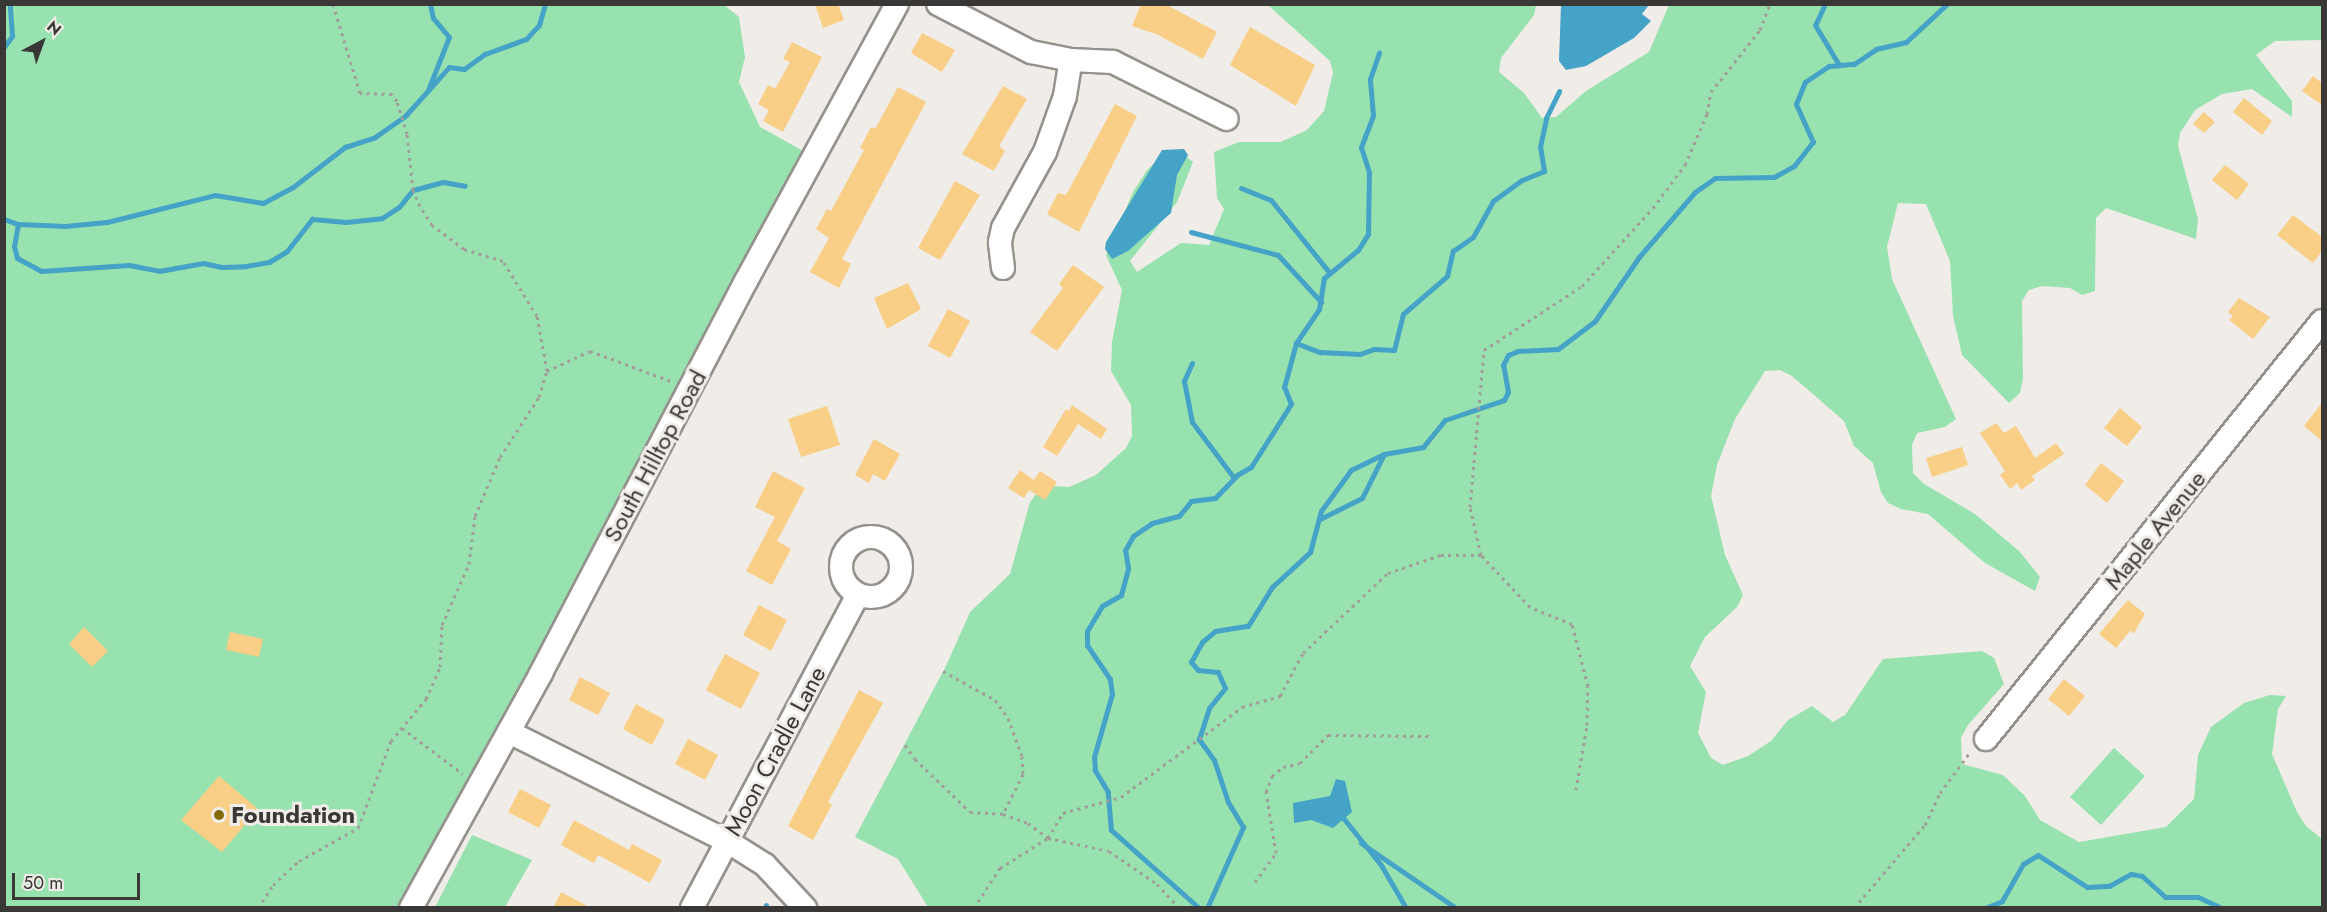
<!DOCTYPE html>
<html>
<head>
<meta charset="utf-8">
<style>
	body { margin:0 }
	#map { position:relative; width:2327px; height:912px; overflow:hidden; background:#f0ece7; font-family:Jost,sans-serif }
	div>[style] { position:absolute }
	.green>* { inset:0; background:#98e2b0 }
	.water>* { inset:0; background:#44a3c7 }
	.stream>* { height:5px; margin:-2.5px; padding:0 2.5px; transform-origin:2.5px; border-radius:2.5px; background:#44a3c7 }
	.building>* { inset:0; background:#f9ce86 }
	.path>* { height:3px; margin-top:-1.5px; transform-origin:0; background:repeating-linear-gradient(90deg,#a19e9a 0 3px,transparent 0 7.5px) }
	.roads { filter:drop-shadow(2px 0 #95918d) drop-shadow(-2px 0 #95918d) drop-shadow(0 2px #95918d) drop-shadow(0 -2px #95918d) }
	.minor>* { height:22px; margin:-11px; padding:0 11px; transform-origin:11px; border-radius:11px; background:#fff }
	.minor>.ring { margin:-11px; padding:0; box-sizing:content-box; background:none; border:22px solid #fff; border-radius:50% }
	.dots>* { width:16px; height:16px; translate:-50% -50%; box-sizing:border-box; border:3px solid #f0ece7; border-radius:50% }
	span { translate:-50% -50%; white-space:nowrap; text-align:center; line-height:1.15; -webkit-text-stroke:6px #f0ece7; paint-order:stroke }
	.street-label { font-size:24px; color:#393836 }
	.poi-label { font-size:24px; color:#393836; font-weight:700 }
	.left { translate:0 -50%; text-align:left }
	.frame { position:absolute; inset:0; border:6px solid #393836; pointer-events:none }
	.north { position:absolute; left:12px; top:12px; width:60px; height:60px; -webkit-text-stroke:4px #f0ece7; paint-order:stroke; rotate:41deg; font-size:16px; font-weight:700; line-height:24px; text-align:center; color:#393836 }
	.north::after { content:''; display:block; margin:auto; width:21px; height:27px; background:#393836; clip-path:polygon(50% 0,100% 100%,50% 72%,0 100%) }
	.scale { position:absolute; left:12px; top:873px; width:128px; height:27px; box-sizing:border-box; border:3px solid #393836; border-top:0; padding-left:8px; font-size:18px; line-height:21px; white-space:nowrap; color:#393836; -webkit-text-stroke:4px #f0ece7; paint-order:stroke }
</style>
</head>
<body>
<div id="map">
	<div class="green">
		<i style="clip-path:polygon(723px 4px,739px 17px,745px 57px,739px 82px,760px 127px,805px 152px,404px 907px,5px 908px,5px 5px)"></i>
		<i style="clip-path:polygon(1254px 5px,1536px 5px,1534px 15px,1501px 58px,1499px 72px,1524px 93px,1542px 118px,1556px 117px,1586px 91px,1649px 52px,1669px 5px,2322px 5px,2322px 40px,2275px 41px,2256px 55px,2292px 101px,2292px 117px,2252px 89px,2222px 94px,2195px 110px,2180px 133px,2178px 146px,2198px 219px,2196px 239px,2106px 208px,2096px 218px,2095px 291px,2082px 295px,2070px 288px,2042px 286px,2029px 290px,2022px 301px,2023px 379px,2020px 393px,2009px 403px,1962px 355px,1953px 316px,1950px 261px,1926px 204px,1898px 203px,1887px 247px,1892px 279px,1956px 419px,1945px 427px,1917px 433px,1912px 445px,1913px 473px,1924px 484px,1975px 514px,2019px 551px,2040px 577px,2035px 591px,1985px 563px,1928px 514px,1901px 509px,1888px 503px,1881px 492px,1873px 463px,1854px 446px,1844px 421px,1792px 376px,1780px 370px,1765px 371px,1735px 419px,1717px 465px,1711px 496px,1725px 555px,1743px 595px,1737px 607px,1705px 637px,1690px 666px,1706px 692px,1698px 733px,1711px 758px,1723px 765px,1748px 756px,1771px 741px,1788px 720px,1812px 706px,1833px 722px,1845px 715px,1883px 659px,1982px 651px,1994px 658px,2004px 684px,1968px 725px,1961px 738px,1962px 764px,2003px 775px,2025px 796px,2040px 820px,2079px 842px,2166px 827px,2194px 799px,2198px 755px,2211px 727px,2244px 703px,2270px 695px,2286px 696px,2278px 709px,2272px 754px,2297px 812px,2306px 826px,2322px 839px,2322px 907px,928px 907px,898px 859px,855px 837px,946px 666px,970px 612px,1010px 574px,1030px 502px,1038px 492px,1051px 486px,1069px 487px,1096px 475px,1126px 448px,1132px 436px,1131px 405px,1111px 371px,1112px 342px,1122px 290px,1106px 255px,1133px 192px,1147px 170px,1168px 150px,1182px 153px,1193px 162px,1177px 202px,1130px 261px,1137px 272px,1181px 243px,1209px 245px,1224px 209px,1217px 198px,1214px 152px,1239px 142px,1281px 142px,1307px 130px,1324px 111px,1333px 73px,1330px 61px,1269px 6px)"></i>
		<i style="clip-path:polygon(2114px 748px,2145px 776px,2101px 825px,2070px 797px)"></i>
		<i style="clip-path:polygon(472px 835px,532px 860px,505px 907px,435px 907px)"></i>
	</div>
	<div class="water">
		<i style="clip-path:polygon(1561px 5px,1649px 5px,1642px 14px,1651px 21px,1634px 38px,1586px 66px,1566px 70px,1559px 61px)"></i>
		<i style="clip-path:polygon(1162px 150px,1184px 149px,1188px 155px,1177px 175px,1171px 213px,1128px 251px,1112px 259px,1105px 249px,1106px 242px)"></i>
		<i style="clip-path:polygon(1336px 779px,1345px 781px,1352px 812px,1333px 828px,1311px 820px,1294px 823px,1293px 803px,1330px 796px)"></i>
	</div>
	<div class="stream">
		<i style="left:1825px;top:4px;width:23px;rotate:115deg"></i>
		<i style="left:1815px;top:25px;width:47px;rotate:59deg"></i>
		<i style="left:4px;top:47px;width:14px;rotate:-54deg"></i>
		<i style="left:12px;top:36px;width:32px;rotate:-94deg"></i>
		<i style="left:428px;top:90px;width:57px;rotate:-68.4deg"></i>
		<i style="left:449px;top:37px;width:25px;rotate:-130deg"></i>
		<i style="left:433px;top:18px;width:14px;rotate:-102deg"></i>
		<i style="left:1241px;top:188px;width:32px;rotate:22deg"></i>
		<i style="left:1271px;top:200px;width:91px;rotate:51.2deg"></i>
		<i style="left:4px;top:219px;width:15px;rotate:20deg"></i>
		<i style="left:18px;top:224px;width:47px;rotate:2.4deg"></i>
		<i style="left:65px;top:226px;width:42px;rotate:-5.4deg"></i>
		<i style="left:107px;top:222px;width:111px;rotate:-14deg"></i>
		<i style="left:215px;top:195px;width:49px;rotate:9.5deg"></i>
		<i style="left:263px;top:203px;width:34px;rotate:-28deg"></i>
		<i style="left:293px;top:187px;width:66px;rotate:-37.6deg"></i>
		<i style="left:345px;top:147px;width:32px;rotate:-18deg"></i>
		<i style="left:375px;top:137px;width:38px;rotate:-35deg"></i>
		<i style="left:406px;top:115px;width:64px;rotate:-48.1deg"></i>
		<i style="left:449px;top:67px;width:15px;rotate:8deg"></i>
		<i style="left:464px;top:69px;width:26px;rotate:-36deg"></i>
		<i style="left:485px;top:54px;width:44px;rotate:-20.1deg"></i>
		<i style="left:526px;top:39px;width:19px;rotate:-47deg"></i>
		<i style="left:539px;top:25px;width:22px;rotate:-74deg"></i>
		<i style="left:18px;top:224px;width:22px;rotate:100deg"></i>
		<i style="left:14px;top:246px;width:12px;rotate:76deg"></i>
		<i style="left:17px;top:258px;width:27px;rotate:28deg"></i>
		<i style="left:41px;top:271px;width:88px;rotate:-3.9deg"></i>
		<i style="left:129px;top:265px;width:31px;rotate:11deg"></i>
		<i style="left:159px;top:271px;width:45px;rotate:-10.3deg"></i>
		<i style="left:203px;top:263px;width:19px;rotate:12deg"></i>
		<i style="left:222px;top:267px;width:24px;rotate:-2deg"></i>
		<i style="left:246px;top:266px;width:23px;rotate:-10deg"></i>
		<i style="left:269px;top:262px;width:21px;rotate:-31deg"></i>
		<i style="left:287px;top:251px;width:41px;rotate:-52deg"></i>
		<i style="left:312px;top:219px;width:34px;rotate:5deg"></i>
		<i style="left:346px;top:222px;width:36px;rotate:-6deg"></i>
		<i style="left:382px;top:218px;width:20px;rotate:-33deg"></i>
		<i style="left:399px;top:207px;width:22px;rotate:-51deg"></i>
		<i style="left:413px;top:190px;width:31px;rotate:-15deg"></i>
		<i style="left:443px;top:182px;width:22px;rotate:10deg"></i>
		<i style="left:1191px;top:232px;width:90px;rotate:14.8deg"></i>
		<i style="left:1278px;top:255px;width:64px;rotate:47.5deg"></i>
		<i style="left:1296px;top:343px;width:26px;rotate:21deg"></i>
		<i style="left:1320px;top:352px;width:40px;rotate:2.9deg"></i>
		<i style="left:1360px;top:354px;width:15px;rotate:-20deg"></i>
		<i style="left:1374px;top:349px;width:20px;rotate:3deg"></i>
		<i style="left:1394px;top:350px;width:37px;rotate:-76deg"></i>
		<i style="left:1403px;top:314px;width:58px;rotate:-40.8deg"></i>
		<i style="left:1447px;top:276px;width:26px;rotate:-77deg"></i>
		<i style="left:1453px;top:251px;width:24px;rotate:-35deg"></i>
		<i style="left:1473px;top:237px;width:41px;rotate:-60.9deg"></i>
		<i style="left:1493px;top:201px;width:36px;rotate:-36deg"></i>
		<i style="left:1522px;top:180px;width:24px;rotate:-22deg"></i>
		<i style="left:1544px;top:171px;width:24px;rotate:-99deg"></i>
		<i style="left:1540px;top:147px;width:30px;rotate:-78deg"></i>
		<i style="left:1546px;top:118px;width:30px;rotate:-64deg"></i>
		<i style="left:1192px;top:363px;width:20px;rotate:114deg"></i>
		<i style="left:1184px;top:381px;width:42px;rotate:79deg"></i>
		<i style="left:1192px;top:422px;width:70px;rotate:53.1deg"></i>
		<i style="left:1320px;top:519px;width:47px;rotate:-26.6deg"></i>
		<i style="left:1362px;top:498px;width:49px;rotate:-63.4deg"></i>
		<i style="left:1344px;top:819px;width:59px;rotate:51.2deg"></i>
		<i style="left:1381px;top:865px;width:50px;rotate:59.8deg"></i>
		<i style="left:1361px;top:843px;width:115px;rotate:34.4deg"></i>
		<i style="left:765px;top:908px;width:3px;rotate:-72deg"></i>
		<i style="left:1199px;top:908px;width:118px;rotate:-138.4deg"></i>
		<i style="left:1111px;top:830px;width:38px;rotate:-95deg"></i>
		<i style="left:1108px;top:792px;width:26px;rotate:-121deg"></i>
		<i style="left:1095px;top:770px;width:13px;rotate:-94deg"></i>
		<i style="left:1094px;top:757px;width:66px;rotate:-74.1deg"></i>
		<i style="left:1112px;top:694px;width:15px;rotate:-98deg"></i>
		<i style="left:1110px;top:679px;width:41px;rotate:-124.1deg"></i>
		<i style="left:1087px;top:645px;width:14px;rotate:-90deg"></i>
		<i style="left:1087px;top:631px;width:29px;rotate:-59deg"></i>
		<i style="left:1102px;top:606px;width:22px;rotate:-30deg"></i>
		<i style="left:1121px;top:595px;width:28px;rotate:-75deg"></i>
		<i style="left:1128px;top:568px;width:18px;rotate:-99deg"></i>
		<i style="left:1125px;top:550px;width:16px;rotate:-60deg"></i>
		<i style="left:1133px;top:536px;width:23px;rotate:-34deg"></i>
		<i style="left:1152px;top:523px;width:28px;rotate:-15deg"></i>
		<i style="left:1179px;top:516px;width:19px;rotate:-51deg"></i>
		<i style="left:1191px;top:501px;width:24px;rotate:-7deg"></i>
		<i style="left:1215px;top:498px;width:32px;rotate:-46deg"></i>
		<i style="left:1237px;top:475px;width:16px;rotate:-30deg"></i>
		<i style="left:1251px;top:467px;width:75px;rotate:-57.6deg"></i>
		<i style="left:1291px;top:404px;width:18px;rotate:-112deg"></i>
		<i style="left:1284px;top:387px;width:46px;rotate:-74.7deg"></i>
		<i style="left:1296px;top:343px;width:41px;rotate:-55.9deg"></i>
		<i style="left:1319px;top:309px;width:31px;rotate:-81deg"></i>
		<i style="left:1324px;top:278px;width:44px;rotate:-39.5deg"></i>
		<i style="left:1358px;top:250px;width:19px;rotate:-58deg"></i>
		<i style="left:1368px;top:234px;width:62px;rotate:-89.1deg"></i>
		<i style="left:1369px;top:172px;width:26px;rotate:-108deg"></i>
		<i style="left:1361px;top:147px;width:34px;rotate:-69deg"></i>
		<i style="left:1373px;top:115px;width:36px;rotate:-95deg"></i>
		<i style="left:1370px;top:79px;width:28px;rotate:-71deg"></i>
		<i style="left:1207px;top:908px;width:89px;rotate:-66deg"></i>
		<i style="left:1243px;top:827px;width:29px;rotate:-121deg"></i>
		<i style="left:1228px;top:802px;width:44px;rotate:-108.4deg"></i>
		<i style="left:1214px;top:760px;width:26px;rotate:-126deg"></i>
		<i style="left:1199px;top:739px;width:33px;rotate:-72deg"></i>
		<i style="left:1209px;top:708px;width:26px;rotate:-51deg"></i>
		<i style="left:1225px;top:688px;width:17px;rotate:-114deg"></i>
		<i style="left:1218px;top:672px;width:20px;rotate:-174deg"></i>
		<i style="left:1198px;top:670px;width:11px;rotate:-131deg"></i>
		<i style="left:1191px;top:662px;width:23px;rotate:-61deg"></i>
		<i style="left:1202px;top:642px;width:17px;rotate:-40deg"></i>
		<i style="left:1215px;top:631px;width:33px;rotate:-9deg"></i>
		<i style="left:1248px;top:626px;width:46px;rotate:-58.4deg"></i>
		<i style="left:1272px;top:587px;width:52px;rotate:-42.6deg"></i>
		<i style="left:1310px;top:552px;width:42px;rotate:-75deg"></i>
		<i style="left:1321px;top:511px;width:51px;rotate:-53.8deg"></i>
		<i style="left:1351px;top:470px;width:37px;rotate:-26deg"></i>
		<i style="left:1384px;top:454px;width:40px;rotate:-10deg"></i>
		<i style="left:1423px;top:447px;width:35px;rotate:-51deg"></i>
		<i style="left:1445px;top:420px;width:62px;rotate:-18.7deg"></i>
		<i style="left:1504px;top:400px;width:9px;rotate:-63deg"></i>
		<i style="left:1508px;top:392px;width:27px;rotate:-100deg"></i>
		<i style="left:1503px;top:365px;width:11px;rotate:-63deg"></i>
		<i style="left:1508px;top:355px;width:11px;rotate:-22deg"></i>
		<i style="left:1518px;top:351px;width:40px;rotate:-2.9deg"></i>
		<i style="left:1558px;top:349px;width:46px;rotate:-37.1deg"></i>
		<i style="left:1595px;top:321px;width:78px;rotate:-55.5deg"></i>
		<i style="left:1639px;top:257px;width:86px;rotate:-49.3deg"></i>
		<i style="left:1695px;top:192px;width:24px;rotate:-35deg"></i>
		<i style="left:1715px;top:178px;width:59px;rotate:-1deg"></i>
		<i style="left:1774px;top:177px;width:23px;rotate:-29deg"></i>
		<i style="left:1794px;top:166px;width:31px;rotate:-52deg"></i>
		<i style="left:1813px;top:142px;width:42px;rotate:-114.1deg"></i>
		<i style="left:1796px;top:104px;width:24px;rotate:-68deg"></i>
		<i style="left:1805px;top:82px;width:29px;rotate:-34deg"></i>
		<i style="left:1829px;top:66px;width:25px;rotate:-5deg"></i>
		<i style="left:1854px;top:64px;width:27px;rotate:-34deg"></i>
		<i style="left:1876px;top:49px;width:31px;rotate:-13deg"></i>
		<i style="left:1906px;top:42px;width:56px;rotate:-42.8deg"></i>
		<i style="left:1985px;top:908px;width:18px;rotate:-22deg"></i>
		<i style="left:2002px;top:901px;width:43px;rotate:-60.4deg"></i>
		<i style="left:2023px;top:864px;width:17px;rotate:-31deg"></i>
		<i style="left:2038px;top:855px;width:59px;rotate:33.1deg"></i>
		<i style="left:2087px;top:887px;width:22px;rotate:-3deg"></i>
		<i style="left:2109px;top:886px;width:25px;rotate:-29deg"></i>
		<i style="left:2131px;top:874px;width:11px;rotate:10deg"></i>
		<i style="left:2142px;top:876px;width:31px;rotate:42deg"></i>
		<i style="left:2165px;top:897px;width:33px"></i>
		<i style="left:2198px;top:897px;width:26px;rotate:25deg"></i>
	</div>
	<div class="building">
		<i style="clip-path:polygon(815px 4px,838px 4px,844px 20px,823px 28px)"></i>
		<i style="clip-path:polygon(1141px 4px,1165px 4px,1217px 32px,1203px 59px,1156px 34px,1132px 26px)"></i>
		<i style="clip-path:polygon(1250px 27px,1315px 65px,1296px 106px,1230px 65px)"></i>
		<i style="clip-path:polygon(922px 33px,955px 50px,942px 72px,911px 53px)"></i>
		<i style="clip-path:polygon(792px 42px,822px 57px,783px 132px,763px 121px,769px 110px,758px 104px,768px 85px,775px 89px,790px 62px,783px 59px)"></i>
		<i style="clip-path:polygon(2313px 76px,2322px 83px,2322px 105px,2302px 91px)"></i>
		<i style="clip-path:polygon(1003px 86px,1027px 99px,999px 146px,1005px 151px,994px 171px,962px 154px)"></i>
		<i style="clip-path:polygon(898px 87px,926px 102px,842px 259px,851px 264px,839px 288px,810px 272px,829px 238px,816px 229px,827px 209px,831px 211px,864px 150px,860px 148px,871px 127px,875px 129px)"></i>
		<i style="clip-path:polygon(2244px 98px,2272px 121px,2262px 135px,2233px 112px)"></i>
		<i style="clip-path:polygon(1115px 104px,1137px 116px,1079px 232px,1047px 214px,1058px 193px,1066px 195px)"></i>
		<i style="clip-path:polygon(2204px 112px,2215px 122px,2204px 133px,2193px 124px)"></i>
		<i style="clip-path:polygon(2225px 165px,2249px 184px,2237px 200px,2212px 180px)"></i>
		<i style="clip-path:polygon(955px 181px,980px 195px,940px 260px,918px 248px)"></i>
		<i style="clip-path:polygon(2293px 215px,2322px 237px,2322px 251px,2313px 263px,2277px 235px)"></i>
		<i style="clip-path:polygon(1073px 265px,1104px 287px,1057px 351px,1030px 332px,1063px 288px,1059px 284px)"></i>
		<i style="clip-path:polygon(908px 283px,921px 309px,887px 329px,874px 298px)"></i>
		<i style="clip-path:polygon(2239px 298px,2270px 317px,2253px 339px,2229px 320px,2233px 316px,2228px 312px)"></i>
		<i style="clip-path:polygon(948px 309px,970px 321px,950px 358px,928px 346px)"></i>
		<i style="clip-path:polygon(2322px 403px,2322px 441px,2304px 426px)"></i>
		<i style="clip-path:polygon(1072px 405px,1107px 429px,1101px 439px,1078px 424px,1057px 456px,1043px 447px,1066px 409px,1069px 411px)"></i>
		<i style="clip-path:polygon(827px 406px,840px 445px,801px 457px,788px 419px)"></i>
		<i style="clip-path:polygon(2120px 408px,2142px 427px,2127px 446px,2104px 428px)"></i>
		<i style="clip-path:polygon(1996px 423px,2004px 433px,2016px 426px,2035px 458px,2056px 443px,2064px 454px,2032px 476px,2035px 480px,2021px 490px,2017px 483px,2010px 489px,2000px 475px,2005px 471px,1980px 433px)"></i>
		<i style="clip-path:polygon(874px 439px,900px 454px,885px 481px,873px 474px,869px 483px,855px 475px)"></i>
		<i style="clip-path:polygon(1962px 447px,1968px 465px,1932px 477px,1926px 458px)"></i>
		<i style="clip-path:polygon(2101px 463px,2124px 481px,2107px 503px,2085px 485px)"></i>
		<i style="clip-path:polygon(1020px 470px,1034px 480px,1040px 471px,1057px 482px,1045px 500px,1029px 490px,1024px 498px,1008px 488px)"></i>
		<i style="clip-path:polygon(773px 471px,805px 488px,777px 541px,791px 549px,772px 585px,746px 571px,775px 517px,755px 507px)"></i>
		<i style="clip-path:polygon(2128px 600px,2145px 614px,2134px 633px,2130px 631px,2116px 648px,2099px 634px)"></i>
		<i style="clip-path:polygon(759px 605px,787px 620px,771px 651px,743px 635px)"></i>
		<i style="clip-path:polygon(84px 627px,108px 651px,92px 667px,69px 644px)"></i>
		<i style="clip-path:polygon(230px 632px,263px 639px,259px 657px,226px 650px)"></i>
		<i style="clip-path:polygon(725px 654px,760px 673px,741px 709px,706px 690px)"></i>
		<i style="clip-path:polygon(580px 677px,610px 693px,598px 715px,569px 700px)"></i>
		<i style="clip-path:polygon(2064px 679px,2085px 696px,2069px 716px,2048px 699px)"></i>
		<i style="clip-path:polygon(859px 690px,883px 703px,828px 802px,832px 805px,813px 840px,788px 826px)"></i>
		<i style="clip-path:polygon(636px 704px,665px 720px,652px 745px,623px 729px)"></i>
		<i style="clip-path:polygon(688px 739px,718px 755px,705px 780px,675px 764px)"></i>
		<i style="clip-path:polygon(219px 776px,258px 809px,222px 852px,181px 820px)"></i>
		<i style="clip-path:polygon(520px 789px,551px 805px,539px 828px,508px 812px)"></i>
		<i style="clip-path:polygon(574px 820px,629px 850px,632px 844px,662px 860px,650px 883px,598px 855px,594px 863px,561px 845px)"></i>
		<i style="clip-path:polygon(561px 892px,591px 908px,553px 908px)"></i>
	</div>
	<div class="path">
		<i style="left:547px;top:371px;width:47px;rotate:-24.9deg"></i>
		<i style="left:590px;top:351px;width:90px;rotate:20.3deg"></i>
		<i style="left:943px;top:671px;width:60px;rotate:29.1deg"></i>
		<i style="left:995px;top:700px;width:22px;rotate:54deg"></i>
		<i style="left:1008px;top:718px;width:40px;rotate:69.8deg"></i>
		<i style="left:1022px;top:756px;width:18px;rotate:87deg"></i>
		<i style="left:1023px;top:774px;width:45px;rotate:116.6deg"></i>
		<i style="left:1003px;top:814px;width:27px;rotate:20deg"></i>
		<i style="left:1028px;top:823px;width:25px;rotate:37deg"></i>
		<i style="left:1048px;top:838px;width:29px;rotate:-59deg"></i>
		<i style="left:1063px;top:813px;width:60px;rotate:-15.4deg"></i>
		<i style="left:1121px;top:797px;width:151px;rotate:-36.6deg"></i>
		<i style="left:1242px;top:707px;width:40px;rotate:-16deg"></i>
		<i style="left:1280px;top:696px;width:49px;rotate:-61.9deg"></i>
		<i style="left:1303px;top:653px;width:117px;rotate:-43.3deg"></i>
		<i style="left:1388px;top:573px;width:56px;rotate:-18.8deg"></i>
		<i style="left:1441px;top:555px;width:40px"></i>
		<i style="left:402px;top:728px;width:76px;rotate:37deg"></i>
		<i style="left:905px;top:745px;width:17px;rotate:54deg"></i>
		<i style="left:915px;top:759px;width:76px;rotate:43.9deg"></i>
		<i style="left:970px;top:812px;width:33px;rotate:3deg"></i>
		<i style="left:1576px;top:790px;width:66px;rotate:-80.4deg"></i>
		<i style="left:1587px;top:725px;width:39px;rotate:-89deg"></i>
		<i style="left:1588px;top:686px;width:64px;rotate:-104.5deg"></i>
		<i style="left:1572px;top:624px;width:45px;rotate:-158deg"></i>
		<i style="left:1530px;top:607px;width:71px;rotate:-133.3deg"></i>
		<i style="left:1481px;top:555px;width:49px;rotate:-102.9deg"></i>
		<i style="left:1470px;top:507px;width:158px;rotate:-84.9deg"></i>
		<i style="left:1484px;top:350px;width:117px;rotate:-33.1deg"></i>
		<i style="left:1582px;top:286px;width:105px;rotate:-47.7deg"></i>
		<i style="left:1653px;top:208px;width:54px;rotate:-53.3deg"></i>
		<i style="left:1685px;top:165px;width:56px;rotate:-66.7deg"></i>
		<i style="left:1707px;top:114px;width:22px;rotate:-80deg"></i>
		<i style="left:1711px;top:92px;width:79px;rotate:-51.7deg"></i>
		<i style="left:1760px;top:30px;width:28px;rotate:-69deg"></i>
		<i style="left:1255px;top:882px;width:36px;rotate:-54deg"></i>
		<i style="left:1276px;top:853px;width:62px;rotate:-99.3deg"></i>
		<i style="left:1266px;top:792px;width:17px;rotate:-69deg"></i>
		<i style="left:1272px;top:776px;width:14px;rotate:-39deg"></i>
		<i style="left:1283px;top:767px;width:17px;rotate:-13deg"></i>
		<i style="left:1300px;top:763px;width:40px;rotate:-45deg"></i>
		<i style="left:1328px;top:735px;width:104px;rotate:0.6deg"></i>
		<i style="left:258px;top:908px;width:27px;rotate:-57deg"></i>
		<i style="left:273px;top:885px;width:35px;rotate:-43deg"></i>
		<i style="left:299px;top:861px;width:68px;rotate:-29.2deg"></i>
		<i style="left:358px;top:828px;width:93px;rotate:-69.2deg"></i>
		<i style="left:391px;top:741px;width:55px;rotate:-50.2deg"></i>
		<i style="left:426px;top:699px;width:35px;rotate:-66deg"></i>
		<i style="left:440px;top:667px;width:42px;rotate:-87.3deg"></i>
		<i style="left:442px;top:625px;width:67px;rotate:-66.1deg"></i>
		<i style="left:469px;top:564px;width:48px;rotate:-82.9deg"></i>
		<i style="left:475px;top:516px;width:64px;rotate:-67deg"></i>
		<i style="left:500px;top:457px;width:72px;rotate:-57deg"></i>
		<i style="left:539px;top:397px;width:27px;rotate:-73deg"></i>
		<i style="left:547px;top:371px;width:56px;rotate:-100.3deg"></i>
		<i style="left:537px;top:316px;width:65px;rotate:-121.7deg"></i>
		<i style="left:503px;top:261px;width:41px;rotate:-162.9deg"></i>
		<i style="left:464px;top:249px;width:40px;rotate:-143deg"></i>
		<i style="left:432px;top:225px;width:22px;rotate:-122deg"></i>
		<i style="left:420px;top:206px;width:17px;rotate:-114deg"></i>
		<i style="left:413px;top:190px;width:56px;rotate:-96.1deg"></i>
		<i style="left:407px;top:134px;width:34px;rotate:-107deg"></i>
		<i style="left:397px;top:101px;width:9px;rotate:-126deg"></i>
		<i style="left:392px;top:94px;width:32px;rotate:-178deg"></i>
		<i style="left:360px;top:93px;width:93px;rotate:-106.9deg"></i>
		<i style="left:974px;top:908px;width:48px;rotate:-57deg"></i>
		<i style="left:1000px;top:868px;width:57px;rotate:-32deg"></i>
		<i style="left:1048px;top:838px;width:62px;rotate:12deg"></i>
		<i style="left:1109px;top:851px;width:58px;rotate:34.5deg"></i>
		<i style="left:1157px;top:884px;width:33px;rotate:47deg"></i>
		<i style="left:1854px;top:908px;width:109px;rotate:-49.5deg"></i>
		<i style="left:1925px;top:825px;width:35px;rotate:-65deg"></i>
		<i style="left:1940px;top:793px;width:52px;rotate:-53.6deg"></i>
	</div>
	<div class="roads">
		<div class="minor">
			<i style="left:938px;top:4px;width:105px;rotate:27.3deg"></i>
			<i style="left:1031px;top:52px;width:41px;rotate:11.3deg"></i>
			<i style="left:1071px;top:60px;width:42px;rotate:2.7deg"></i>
			<i style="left:1113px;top:62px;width:127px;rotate:26.6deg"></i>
			<i style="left:1003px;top:268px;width:26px;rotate:-97deg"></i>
			<i style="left:1000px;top:242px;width:14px;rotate:-78deg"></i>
			<i style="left:1003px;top:228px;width:87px;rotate:-61.1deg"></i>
			<i style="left:1045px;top:152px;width:59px;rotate:-70.3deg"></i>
			<i style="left:1065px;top:96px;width:36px;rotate:-81deg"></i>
			<i class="ring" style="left:841px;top:537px;width:38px;height:38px"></i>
			<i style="left:509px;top:732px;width:244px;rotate:26.6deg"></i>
			<i style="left:727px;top:841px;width:45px;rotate:32.3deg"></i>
			<i style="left:765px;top:865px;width:59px;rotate:47.1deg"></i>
			<i style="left:1986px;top:739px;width:536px;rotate:-51.21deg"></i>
			<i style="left:411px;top:908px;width:269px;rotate:-61deg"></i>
			<i style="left:541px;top:673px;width:442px;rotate:-62.4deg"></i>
			<i style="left:746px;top:281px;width:315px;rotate:-61.4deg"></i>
			<i style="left:692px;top:908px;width:355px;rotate:-62.1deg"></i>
		</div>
	</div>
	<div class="dots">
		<i style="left:219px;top:815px;background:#846b06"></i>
	</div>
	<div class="street-label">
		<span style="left:655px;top:456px;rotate:-62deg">South Hilltop Road</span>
		<span style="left:2155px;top:530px;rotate:-51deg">Maple Avenue</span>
		<span style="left:775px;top:751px;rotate:-62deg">Moon Cradle Lane</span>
	</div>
	<div class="poi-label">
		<span class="left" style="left:231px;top:815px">Foundation</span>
	</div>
	<div class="frame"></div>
	<div class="north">N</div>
	<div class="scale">50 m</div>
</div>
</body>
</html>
